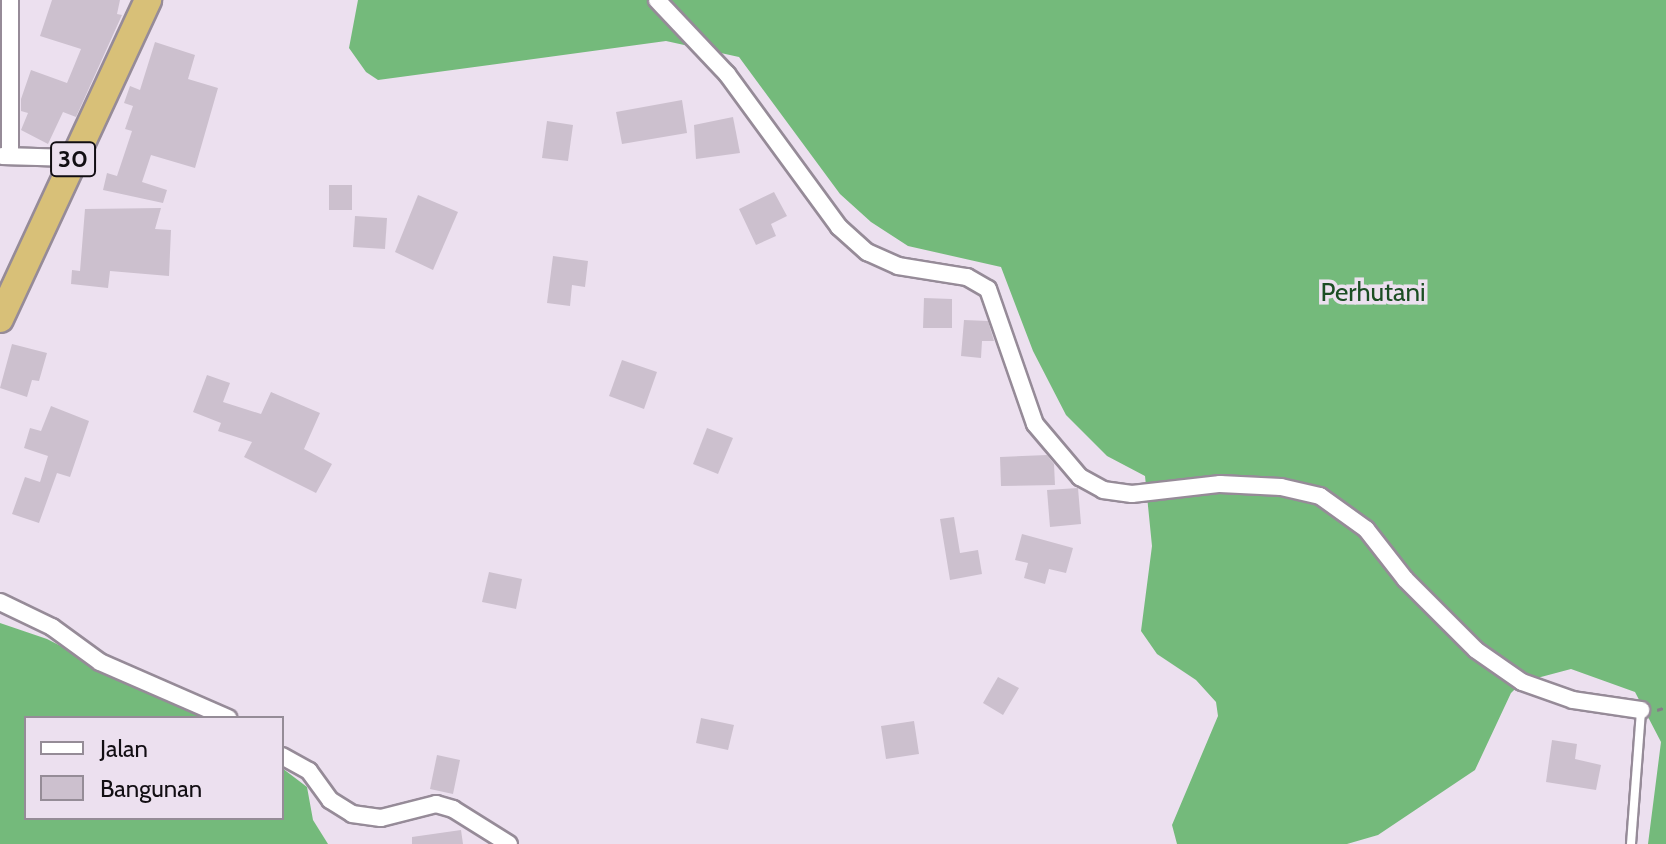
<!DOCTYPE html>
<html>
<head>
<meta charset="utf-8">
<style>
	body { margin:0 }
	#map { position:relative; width:1666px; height:844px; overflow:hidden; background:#ece0ef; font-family:Cabin,sans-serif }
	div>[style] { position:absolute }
	.forest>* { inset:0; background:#74ba7b }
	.building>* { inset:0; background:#ccc0ce }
	.path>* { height:3px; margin-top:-1.5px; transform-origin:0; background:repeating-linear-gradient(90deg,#867e88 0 6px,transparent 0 10px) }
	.roads { filter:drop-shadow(2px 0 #968b98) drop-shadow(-2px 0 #968b98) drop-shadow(0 2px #968b98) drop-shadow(0 -2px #968b98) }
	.service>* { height:8px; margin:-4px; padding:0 4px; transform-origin:4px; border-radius:4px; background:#fff }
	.minor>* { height:16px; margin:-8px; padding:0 8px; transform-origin:8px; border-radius:8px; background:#fff }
	.trunk>* { height:26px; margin:-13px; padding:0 13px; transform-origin:13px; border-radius:13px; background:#d8c078 }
	span { translate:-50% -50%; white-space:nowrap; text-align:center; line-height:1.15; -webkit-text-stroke:7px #ece0ef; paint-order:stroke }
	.shield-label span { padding:2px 6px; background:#ece0ef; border:2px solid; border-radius:6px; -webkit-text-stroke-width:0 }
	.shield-label { font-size:24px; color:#120e13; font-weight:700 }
	.park-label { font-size:26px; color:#1b4d23 }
	.legend { position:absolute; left:24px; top:716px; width:260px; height:104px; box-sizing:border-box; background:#ece0ef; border:2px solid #958c97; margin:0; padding:10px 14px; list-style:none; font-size:24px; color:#120e13 }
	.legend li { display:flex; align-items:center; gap:16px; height:40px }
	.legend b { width:40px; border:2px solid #958c97 }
</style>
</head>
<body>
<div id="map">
	<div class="forest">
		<i style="clip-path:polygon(358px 0,1666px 0,1666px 844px,1648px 844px,1661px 742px,1635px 692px,1571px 669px,1522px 682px,1511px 693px,1475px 770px,1378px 835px,1347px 844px,1177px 844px,1172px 825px,1218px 716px,1216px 702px,1196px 680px,1157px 654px,1141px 631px,1152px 546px,1145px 476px,1107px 456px,1066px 415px,1033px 351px,1001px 267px,908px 246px,871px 222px,840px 194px,739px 57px,666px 41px,378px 80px,366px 72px,349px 48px)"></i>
		<i style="clip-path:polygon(0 623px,47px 639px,203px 718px,26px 718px,26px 818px,282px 818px,282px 768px,307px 787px,313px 820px,328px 844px,0 844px)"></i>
	</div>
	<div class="building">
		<i style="clip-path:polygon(52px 0,120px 0,117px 14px,122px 15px,76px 117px,63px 112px,48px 144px,21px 130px,28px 113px,21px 111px,21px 99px,31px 70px,67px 83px,81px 49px,40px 36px)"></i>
		<i style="clip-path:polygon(155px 42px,195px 55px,188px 79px,218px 88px,195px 168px,151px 155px,142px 182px,167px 190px,163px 203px,103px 190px,107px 173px,117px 176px,132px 131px,125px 129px,133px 106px,124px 103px,130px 86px,140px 90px)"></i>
		<i style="clip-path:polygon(682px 100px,687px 133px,622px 144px,616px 112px)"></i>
		<i style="clip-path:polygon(733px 117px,740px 153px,696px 159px,694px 125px)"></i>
		<i style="clip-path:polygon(547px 121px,573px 125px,568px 161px,542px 158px)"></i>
		<i style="clip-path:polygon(329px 185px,352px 185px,352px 210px,329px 210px)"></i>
		<i style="clip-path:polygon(774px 192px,787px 216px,771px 224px,776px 236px,756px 245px,739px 209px)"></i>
		<i style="clip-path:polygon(418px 195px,458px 212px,433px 270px,395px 252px)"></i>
		<i style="clip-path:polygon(161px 208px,155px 229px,171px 230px,169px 276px,110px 271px,108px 288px,71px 284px,72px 270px,80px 271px,85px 209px)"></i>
		<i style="clip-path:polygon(355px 216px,387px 218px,385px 249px,353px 247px)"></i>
		<i style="clip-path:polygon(553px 256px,588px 261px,585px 287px,572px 285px,570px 306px,547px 303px)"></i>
		<i style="clip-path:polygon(924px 298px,952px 299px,952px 328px,923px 328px)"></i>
		<i style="clip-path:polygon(964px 320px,988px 321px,994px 341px,982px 341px,981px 358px,961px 356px)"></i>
		<i style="clip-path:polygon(12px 344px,47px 353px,39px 381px,32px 380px,27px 397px,0 388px)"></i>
		<i style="clip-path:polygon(622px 360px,657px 372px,644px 409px,609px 396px)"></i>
		<i style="clip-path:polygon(207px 375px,230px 383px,223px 402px,261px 414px,271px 392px,320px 413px,304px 449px,332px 464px,316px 493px,244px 457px,252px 442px,218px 431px,221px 423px,193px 412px)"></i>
		<i style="clip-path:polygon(51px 406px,89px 421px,70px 477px,57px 473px,39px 523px,12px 514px,25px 477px,40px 482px,48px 456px,24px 448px,30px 428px,41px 431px)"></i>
		<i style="clip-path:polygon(707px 428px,733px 438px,718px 474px,693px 464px)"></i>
		<i style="clip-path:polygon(1047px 455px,1054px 464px,1055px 485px,1001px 486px,1000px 457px)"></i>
		<i style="clip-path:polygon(1078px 488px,1081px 524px,1050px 527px,1047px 490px)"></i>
		<i style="clip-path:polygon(954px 517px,960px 553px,978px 550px,982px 574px,950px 580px,940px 519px)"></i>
		<i style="clip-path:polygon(1022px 534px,1073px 548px,1066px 573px,1049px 569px,1045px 584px,1024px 578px,1028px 563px,1015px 560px)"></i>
		<i style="clip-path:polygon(489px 572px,522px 579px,516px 609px,482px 602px)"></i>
		<i style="clip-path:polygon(998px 677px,1019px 688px,1003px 715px,983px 703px)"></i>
		<i style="clip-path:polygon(701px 718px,734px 725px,728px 750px,696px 743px)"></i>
		<i style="clip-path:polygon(914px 721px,919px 754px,886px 759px,881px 726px)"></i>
		<i style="clip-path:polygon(1552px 740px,1577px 744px,1575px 759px,1601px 765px,1596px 790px,1546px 782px)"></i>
		<i style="clip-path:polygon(437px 755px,460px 760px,453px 794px,430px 789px)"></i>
		<i style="clip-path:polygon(461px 830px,463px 844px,412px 844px,412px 837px)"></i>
	</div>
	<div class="path">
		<i style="left:1657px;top:710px;width:9px;rotate:-18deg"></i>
	</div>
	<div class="roads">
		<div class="service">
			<i style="left:1631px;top:844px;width:134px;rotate:-85.7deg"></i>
		</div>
		<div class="minor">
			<i style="left:10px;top:0;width:156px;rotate:90deg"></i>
			<i style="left:657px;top:0;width:102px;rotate:46.6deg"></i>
			<i style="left:727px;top:74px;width:190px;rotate:53.8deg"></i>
			<i style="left:839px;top:227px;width:38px;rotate:42deg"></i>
			<i style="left:867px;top:252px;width:34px;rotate:24deg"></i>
			<i style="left:898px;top:266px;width:70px;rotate:9.1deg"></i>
			<i style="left:967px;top:277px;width:24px;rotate:30deg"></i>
			<i style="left:988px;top:289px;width:143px;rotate:70.8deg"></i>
			<i style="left:1035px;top:424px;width:70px;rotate:49.7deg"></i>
			<i style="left:1080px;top:477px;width:26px;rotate:29deg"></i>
			<i style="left:1103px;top:490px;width:29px;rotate:8deg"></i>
			<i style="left:1132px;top:494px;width:89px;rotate:-6.5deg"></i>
			<i style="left:1220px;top:484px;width:61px;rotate:2.8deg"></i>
			<i style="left:1281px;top:487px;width:40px;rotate:13deg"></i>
			<i style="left:1320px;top:496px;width:57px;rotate:35.7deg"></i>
			<i style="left:1366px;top:529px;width:63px;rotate:52deg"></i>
			<i style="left:1405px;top:579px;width:100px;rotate:45deg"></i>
			<i style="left:1476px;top:650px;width:56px;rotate:34.8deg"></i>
			<i style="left:1522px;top:682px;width:54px;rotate:19.4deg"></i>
			<i style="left:1573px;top:700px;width:69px;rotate:8.4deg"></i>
			<i style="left:2px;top:156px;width:71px;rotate:1.6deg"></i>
			<i style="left:0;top:602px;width:58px;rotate:25.7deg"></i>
			<i style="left:52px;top:627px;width:59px;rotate:36.1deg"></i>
			<i style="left:100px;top:662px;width:140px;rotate:23.6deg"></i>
			<i style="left:282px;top:756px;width:31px;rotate:29deg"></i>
			<i style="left:309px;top:771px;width:36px;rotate:54deg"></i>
			<i style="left:330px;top:800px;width:26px;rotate:32deg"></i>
			<i style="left:352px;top:814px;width:29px;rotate:8deg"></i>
			<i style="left:381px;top:818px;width:57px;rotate:-14.3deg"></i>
			<i style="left:436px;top:804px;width:18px;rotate:16deg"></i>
			<i style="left:453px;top:809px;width:66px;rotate:32deg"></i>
		</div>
		<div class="trunk">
			<i style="left:0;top:319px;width:352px;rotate:-65.1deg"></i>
		</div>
	</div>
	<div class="shield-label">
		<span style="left:73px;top:159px">30</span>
	</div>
	<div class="park-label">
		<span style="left:1373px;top:293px">Perhutani</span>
	</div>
	<ul class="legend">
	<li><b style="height:10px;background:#fff"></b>Jalan</li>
	<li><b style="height:22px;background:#ccc0ce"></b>Bangunan</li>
	</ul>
</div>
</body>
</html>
